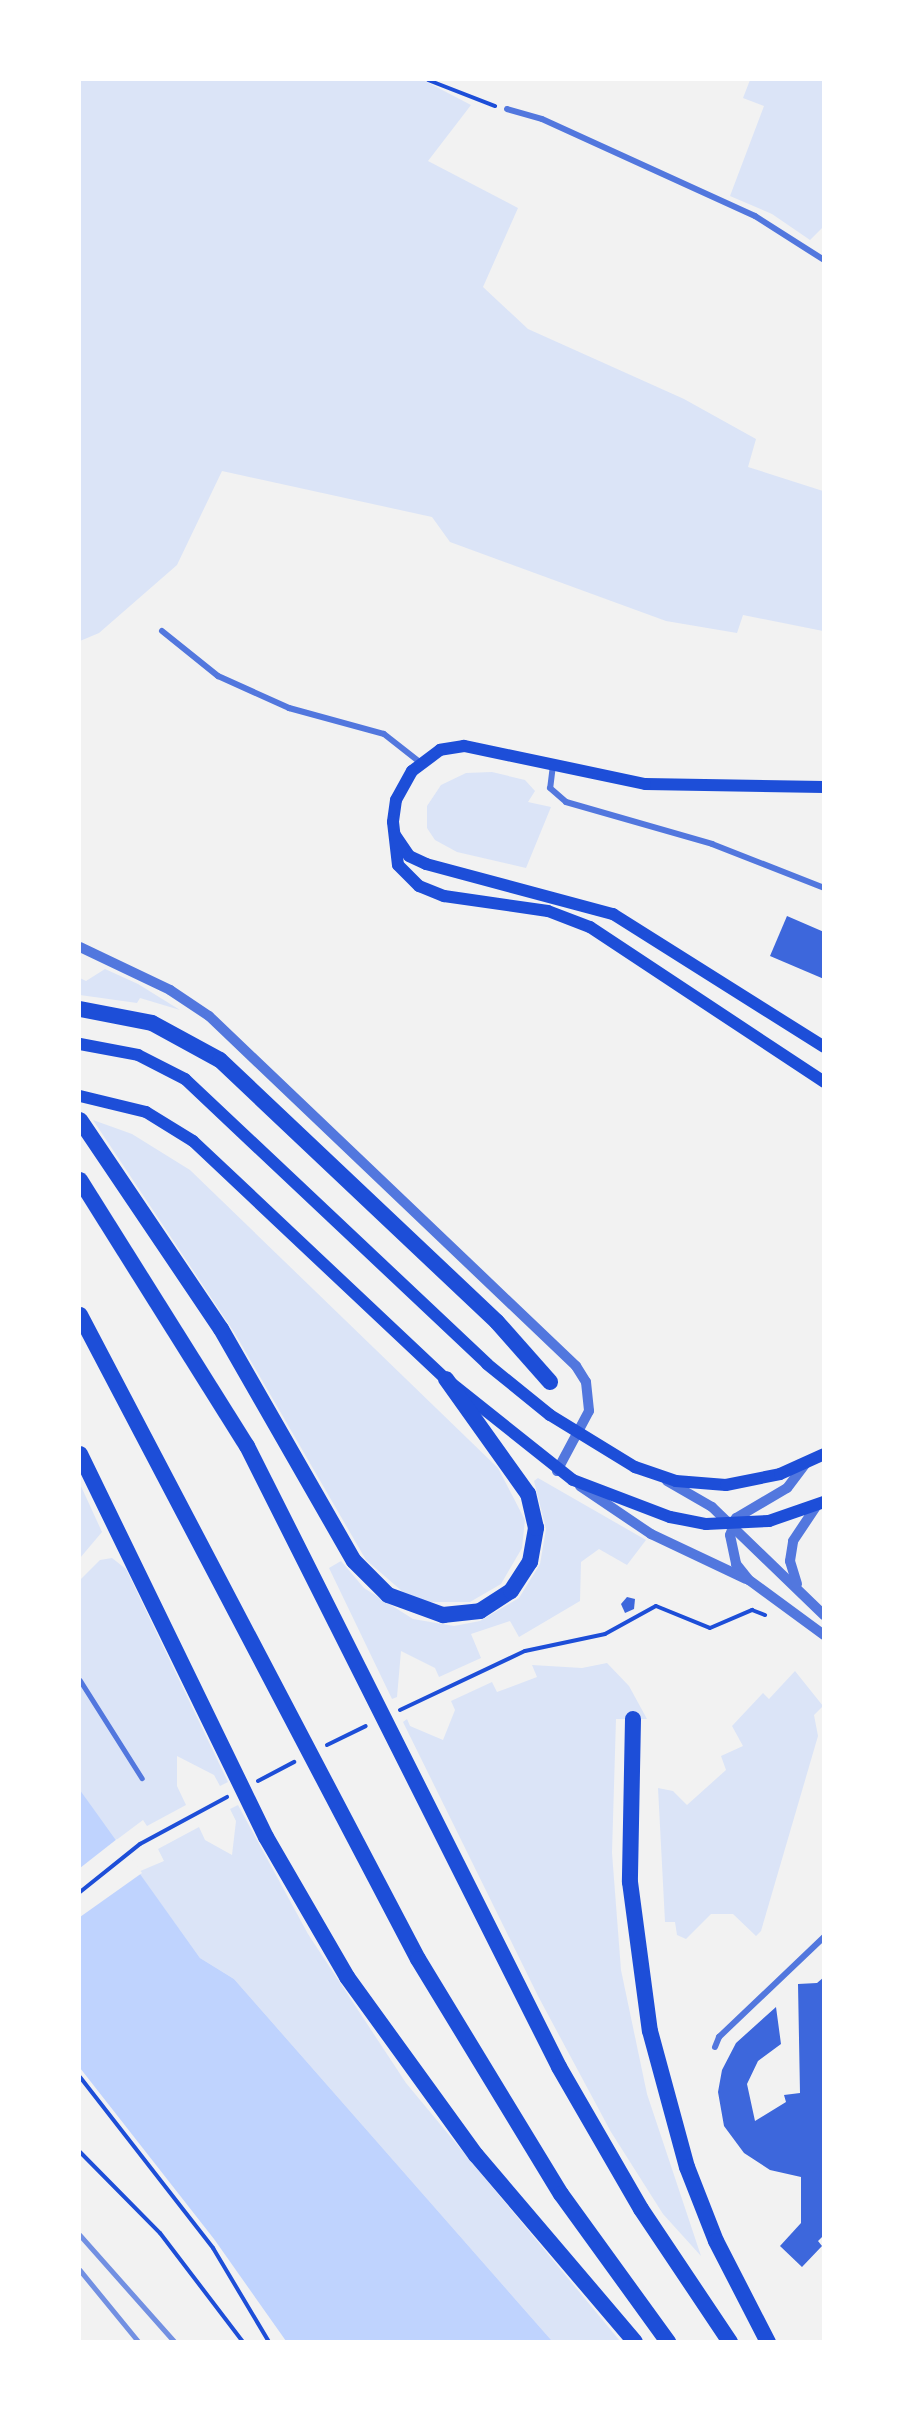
<!DOCTYPE html>
<html>
<head>
<meta charset="utf-8">
<style>
	body { margin:0 }
	#map { position:relative; width:903px; height:2421px; overflow:hidden; background:#f2f2f2; font-family:"Alegreya Sans",sans-serif }
	div>[style] { position:absolute }
	.green>* { inset:0; background:#dbe4f7 }
	.water>* { inset:0; background:#bfd3fe }
	.pier>* { inset:0; background:#f2f2f2 }
	.building>* { inset:0; background:#3d67dc }
	.path>* { height:4px; margin:-2px; padding:0 2px; transform-origin:2px; border-radius:2px; background:#1d4ed8 }
	.service>* { height:4.5px; margin:-2.25px; padding:0 2.25px; transform-origin:2.25px; border-radius:2.25px; background:#5277de }
	.minor>* { height:6px; margin:-3px; padding:0 3px; transform-origin:3px; border-radius:3px; background:#5277de }
	.tertiary>* { height:10px; margin:-5px; padding:0 5px; transform-origin:5px; border-radius:5px; background:#5277de }
	.secondary>* { height:12px; margin:-6px; padding:0 6px; transform-origin:6px; border-radius:6px; background:#1d4ed8 }
	.trunk>* { height:16px; margin:-8px; padding:0 8px; transform-origin:8px; border-radius:8px; background:#1d4ed8 }
	.rail>* { height:4.5px; margin:-2.25px; padding:0 2.25px; transform-origin:2.25px; border-radius:2.25px; background:#7290e2 }
	span { translate:-50% -50%; white-space:nowrap; text-align:center; line-height:1.15; -webkit-text-stroke:5px #fff; paint-order:stroke }
	.frame { position:absolute; inset:0; border:81px solid #fff; pointer-events:none }
</style>
</head>
<body>
<div id="map">
	<div class="green">
		<i style="clip-path:polygon(80px 80px,423px 80px,471px 105px,428px 161px,518px 208px,483px 287px,528px 329px,684px 399px,756px 439px,748px 467px,823px 491px,823px 631px,743px 615px,737px 633px,666px 621px,450px 542px,432px 517px,222px 471px,177px 565px,99px 633px,80px 641px)"></i>
		<i style="clip-path:polygon(750px 80px,823px 80px,823px 227px,810px 240px,772px 214px,730px 196px,764px 106px,743px 98px)"></i>
		<i style="clip-path:polygon(492px 772px,525px 780px,535px 791px,528px 802px,551px 807px,526px 868px,457px 852px,435px 840px,427px 828px,427px 806px,441px 785px,466px 773px)"></i>
		<i style="clip-path:polygon(105px 969px,138px 984px,180px 1010px,140px 998px,137px 1003px,80px 995px,80px 978px,86px 981px)"></i>
		<i style="clip-path:polygon(93px 1120px,132px 1134px,190px 1170px,498px 1468px,525px 1520px,522px 1548px,501px 1584px,470px 1602px,428px 1602px,403px 1592px,366px 1560px,234px 1332px)"></i>
		<i style="clip-path:polygon(538px 1478px,646px 1540px,627px 1565px,599px 1549px,581px 1562px,580px 1601px,519px 1637px,510px 1621px,471px 1634px,481px 1658px,439px 1677px,435px 1668px,401px 1651px,397px 1697px,392px 1699px,329px 1568px,341px 1561px,364px 1588px,413px 1619px,454px 1626px,480px 1621px,519px 1598px,540px 1564px,546px 1529px,534px 1481px)"></i>
		<i style="clip-path:polygon(80px 1484px,102px 1532px,80px 1558px)"></i>
		<i style="clip-path:polygon(112px 1558px,126px 1569px,228px 1782px,220px 1786px,214px 1775px,177px 1756px,177px 1786px,186px 1805px,147px 1826px,143px 1820px,115px 1841px,80px 1790px,80px 1580px,100px 1560px)"></i>
		<i style="clip-path:polygon(607px 1663px,629px 1686px,647px 1719px,616px 1719px,612px 1853px,621px 1970px,647px 2094px,701px 2256px,663px 2214px,611px 2132px,538px 1996px,403px 1722px,407px 1719px,410px 1726px,443px 1740px,455px 1710px,451px 1701px,492px 1682px,497px 1692px,537px 1677px,532px 1665px,582px 1668px)"></i>
		<i style="clip-path:polygon(795px 1671px,823px 1706px,814px 1715px,818px 1736px,761px 1931px,756px 1936px,733px 1914px,711px 1914px,686px 1939px,677px 1935px,675px 1922px,665px 1922px,658px 1788px,673px 1791px,687px 1805px,726px 1770px,721px 1756px,743px 1746px,732px 1726px,763px 1693px,769px 1699px)"></i>
		<i style="clip-path:polygon(238px 1805px,308px 1934px,406px 2083px,620px 2341px,552px 2341px,234px 1979px,200px 1958px,138px 1872px,164px 1861px,158px 1849px,199px 1827px,205px 1840px,232px 1855px,236px 1821px,230px 1809px)"></i>
	</div>
	<div class="water">
		<i style="clip-path:polygon(80px 1790px,200px 1958px,234px 1979px,552px 2341px,286px 2341px,214px 2239px,80px 2068px)"></i>
	</div>
	<div class="pier">
		<i style="clip-path:polygon(117px 1839px,142px 1873px,80px 1917px,80px 1868px)"></i>
	</div>
	<div class="building">
		<i style="clip-path:polygon(787px 916px,824px 932px,824px 979px,770px 956px)"></i>
		<i style="clip-path:polygon(627px 1597px,635px 1599px,634px 1609px,625px 1613px,621px 1604px)"></i>
		<i style="clip-path:polygon(824px 1977px,824px 2235px,818px 2241px,822px 2246px,802px 2267px,780px 2246px,801px 2223px,801px 2177px,770px 2170px,744px 2153px,724px 2126px,718px 2092px,722px 2070px,736px 2043px,776px 2007px,781px 2044px,758px 2061px,747px 2084px,755px 2121px,786px 2102px,784px 2095px,800px 2093px,798px 1984px,817px 1983px)"></i>
	</div>
	<div class="path">
		<i style="left:428px;top:80px;width:72px;rotate:21.2deg"></i>
		<i style="left:400px;top:1710px;width:138px;rotate:-25.3deg"></i>
		<i style="left:525px;top:1651px;width:82px;rotate:-12deg"></i>
		<i style="left:605px;top:1634px;width:58px;rotate:-28.8deg"></i>
		<i style="left:656px;top:1606px;width:58px;rotate:22.2deg"></i>
		<i style="left:710px;top:1628px;width:46px;rotate:-23.2deg"></i>
		<i style="left:752px;top:1610px;width:14px;rotate:21deg"></i>
		<i style="left:327px;top:1745px;width:43px;rotate:-26deg"></i>
		<i style="left:258px;top:1781px;width:41px;rotate:-27.8deg"></i>
		<i style="left:80px;top:1892px;width:77px;rotate:-38.7deg"></i>
		<i style="left:140px;top:1844px;width:99px;rotate:-28.4deg"></i>
		<i style="left:80px;top:2077px;width:217px;rotate:52.1deg"></i>
		<i style="left:213px;top:2248px;width:109px;rotate:59.2deg"></i>
		<i style="left:80px;top:2152px;width:114px;rotate:45.4deg"></i>
		<i style="left:160px;top:2233px;width:137px;rotate:52.7deg"></i>
	</div>
	<div class="service">
		<i style="left:80px;top:1680px;width:116px;rotate:57.7deg"></i>
	</div>
	<div class="minor">
		<i style="left:507px;top:109px;width:36px;rotate:16deg"></i>
		<i style="left:542px;top:119px;width:234px;rotate:24.5deg"></i>
		<i style="left:755px;top:216px;width:82px;rotate:32.5deg"></i>
		<i style="left:162px;top:631px;width:72px;rotate:38.8deg"></i>
		<i style="left:218px;top:676px;width:78px;rotate:24.3deg"></i>
		<i style="left:289px;top:708px;width:98px;rotate:15.3deg"></i>
		<i style="left:384px;top:734px;width:47px;rotate:38.1deg"></i>
		<i style="left:553px;top:765px;width:23px;rotate:97deg"></i>
		<i style="left:550px;top:788px;width:21px;rotate:41deg"></i>
		<i style="left:566px;top:802px;width:152px;rotate:16deg"></i>
		<i style="left:712px;top:844px;width:120px;rotate:21.4deg"></i>
		<i style="left:715px;top:2047px;width:11px;rotate:-68deg"></i>
		<i style="left:719px;top:2037px;width:145px;rotate:-43.6deg"></i>
	</div>
	<div class="tertiary">
		<i style="left:80px;top:947px;width:100px;rotate:25.5deg"></i>
		<i style="left:170px;top:990px;width:47px;rotate:33.7deg"></i>
		<i style="left:209px;top:1016px;width:507px;rotate:43.64deg"></i>
		<i style="left:576px;top:1366px;width:19px;rotate:58deg"></i>
		<i style="left:586px;top:1382px;width:29px;rotate:84deg"></i>
		<i style="left:589px;top:1411px;width:68px;rotate:118.1deg"></i>
		<i style="left:806px;top:1463px;width:31px;rotate:127deg"></i>
		<i style="left:787px;top:1488px;width:59px;rotate:149.5deg"></i>
		<i style="left:736px;top:1518px;width:18px;rotate:109deg"></i>
		<i style="left:730px;top:1535px;width:30px;rotate:78deg"></i>
		<i style="left:736px;top:1564px;width:21px;rotate:51deg"></i>
		<i style="left:749px;top:1580px;width:93px;rotate:36.3deg"></i>
		<i style="left:667px;top:1481px;width:52px;rotate:30deg"></i>
		<i style="left:712px;top:1507px;width:156px;rotate:44deg"></i>
		<i style="left:580px;top:1486px;width:86px;rotate:34.1deg"></i>
		<i style="left:651px;top:1534px;width:105px;rotate:25.3deg"></i>
		<i style="left:797px;top:1584px;width:24px;rotate:-107deg"></i>
		<i style="left:790px;top:1561px;width:20px;rotate:-81deg"></i>
		<i style="left:793px;top:1541px;width:43px;rotate:-56.3deg"></i>
	</div>
	<div class="secondary">
		<i style="left:824px;top:787px;width:179px;rotate:-179deg"></i>
		<i style="left:645px;top:784px;width:185px;rotate:-168.1deg"></i>
		<i style="left:464px;top:746px;width:24px;rotate:171deg"></i>
		<i style="left:440px;top:750px;width:35px;rotate:143deg"></i>
		<i style="left:412px;top:771px;width:33px;rotate:119deg"></i>
		<i style="left:396px;top:800px;width:22px;rotate:98deg"></i>
		<i style="left:393px;top:822px;width:43px;rotate:83.4deg"></i>
		<i style="left:398px;top:865px;width:30px;rotate:45deg"></i>
		<i style="left:419px;top:886px;width:27px;rotate:22deg"></i>
		<i style="left:444px;top:896px;width:105px;rotate:8.2deg"></i>
		<i style="left:548px;top:911px;width:45px;rotate:20.9deg"></i>
		<i style="left:590px;top:927px;width:281px;rotate:33.5deg"></i>
		<i style="left:395px;top:835px;width:25px;rotate:56deg"></i>
		<i style="left:409px;top:856px;width:19px;rotate:25deg"></i>
		<i style="left:426px;top:864px;width:194px;rotate:15deg"></i>
		<i style="left:613px;top:914px;width:249px;rotate:32.2deg"></i>
		<i style="left:80px;top:1044px;width:59px;rotate:10.7deg"></i>
		<i style="left:138px;top:1055px;width:53px;rotate:27.1deg"></i>
		<i style="left:185px;top:1079px;width:415px;rotate:43.3deg"></i>
		<i style="left:487px;top:1364px;width:81px;rotate:39deg"></i>
		<i style="left:550px;top:1415px;width:100px;rotate:31.5deg"></i>
		<i style="left:635px;top:1467px;width:43px;rotate:18.9deg"></i>
		<i style="left:676px;top:1481px;width:50px;rotate:4.6deg"></i>
		<i style="left:726px;top:1485px;width:55px;rotate:-11.5deg"></i>
		<i style="left:780px;top:1474px;width:48px;rotate:-24.4deg"></i>
		<i style="left:80px;top:1096px;width:68px;rotate:13.6deg"></i>
		<i style="left:146px;top:1112px;width:55px;rotate:31.7deg"></i>
		<i style="left:193px;top:1141px;width:347px;rotate:43.3deg"></i>
		<i style="left:446px;top:1379px;width:162px;rotate:38.5deg"></i>
		<i style="left:573px;top:1480px;width:104px;rotate:20.9deg"></i>
		<i style="left:670px;top:1517px;width:37px;rotate:11deg"></i>
		<i style="left:706px;top:1524px;width:63px;rotate:-2.7deg"></i>
		<i style="left:769px;top:1521px;width:58px;rotate:-19.1deg"></i>
	</div>
	<div class="trunk">
		<i style="left:80px;top:1009px;width:73px;rotate:11deg"></i>
		<i style="left:152px;top:1023px;width:77px;rotate:28.6deg"></i>
		<i style="left:220px;top:1060px;width:381px;rotate:43.4deg"></i>
		<i style="left:497px;top:1322px;width:80px;rotate:48.5deg"></i>
		<i style="left:80px;top:1120px;width:252px;rotate:56deg"></i>
		<i style="left:221px;top:1329px;width:267px;rotate:60.2deg"></i>
		<i style="left:354px;top:1561px;width:48px;rotate:45deg"></i>
		<i style="left:388px;top:1595px;width:59px;rotate:20deg"></i>
		<i style="left:443px;top:1615px;width:37px;rotate:-6deg"></i>
		<i style="left:480px;top:1611px;width:37px;rotate:-33deg"></i>
		<i style="left:511px;top:1591px;width:35px;rotate:-57deg"></i>
		<i style="left:530px;top:1562px;width:35px;rotate:-80deg"></i>
		<i style="left:536px;top:1528px;width:35px;rotate:-103deg"></i>
		<i style="left:528px;top:1494px;width:141px;rotate:-125.5deg"></i>
		<i style="left:80px;top:1180px;width:314px;rotate:57.9deg"></i>
		<i style="left:247px;top:1446px;width:695px;rotate:63.32deg"></i>
		<i style="left:559px;top:2067px;width:164px;rotate:60deg"></i>
		<i style="left:641px;top:2209px;width:160px;rotate:56.2deg"></i>
		<i style="left:80px;top:1315px;width:727px;rotate:62.31deg"></i>
		<i style="left:418px;top:1959px;width:275px;rotate:58.7deg"></i>
		<i style="left:561px;top:2194px;width:183px;rotate:54.1deg"></i>
		<i style="left:80px;top:1454px;width:426px;rotate:64.1deg"></i>
		<i style="left:266px;top:1837px;width:162px;rotate:59.9deg"></i>
		<i style="left:347px;top:1977px;width:220px;rotate:54.1deg"></i>
		<i style="left:476px;top:2155px;width:245px;rotate:49.6deg"></i>
		<i style="left:633px;top:1719px;width:163px;rotate:91.1deg"></i>
		<i style="left:630px;top:1882px;width:150px;rotate:82.4deg"></i>
		<i style="left:650px;top:2031px;width:141px;rotate:74.8deg"></i>
		<i style="left:687px;top:2167px;width:79px;rotate:68.6deg"></i>
		<i style="left:716px;top:2241px;width:114px;rotate:62.8deg"></i>
	</div>
	<div class="rail">
		<i style="left:80px;top:2235px;width:143px;rotate:48.4deg"></i>
		<i style="left:80px;top:2270px;width:93px;rotate:50.7deg"></i>
	</div>
	<div class="frame"></div>
</div>
</body>
</html>
